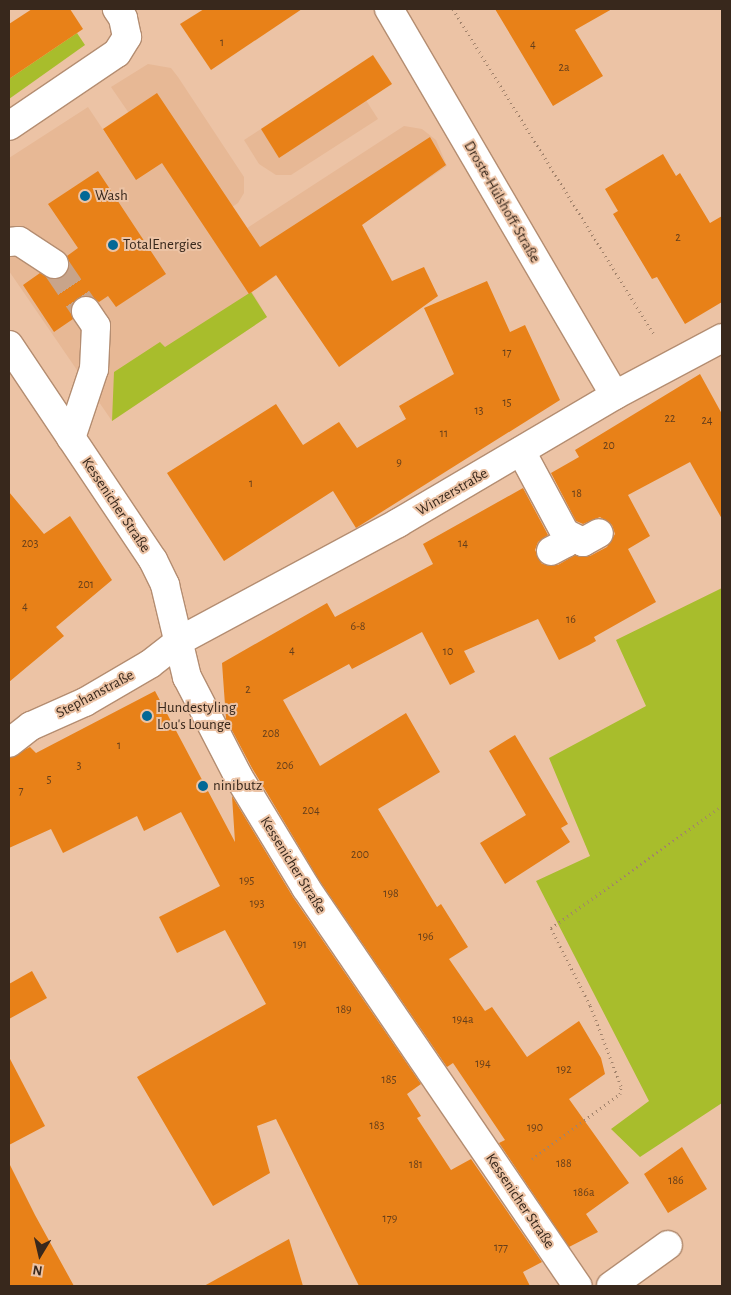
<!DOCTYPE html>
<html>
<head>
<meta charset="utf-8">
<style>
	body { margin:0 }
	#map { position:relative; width:731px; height:1295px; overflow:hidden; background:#ecc3a5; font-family:"Alegreya Sans",sans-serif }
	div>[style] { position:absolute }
	.built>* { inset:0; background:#e7b895 }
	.green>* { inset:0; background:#a8bd2c }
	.building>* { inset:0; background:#e88118 }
	.minor-tunnel>* { height:28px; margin-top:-14px; transform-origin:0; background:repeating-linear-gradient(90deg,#c8a48a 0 28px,transparent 0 42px) }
	.path>* { height:3px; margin-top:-1.5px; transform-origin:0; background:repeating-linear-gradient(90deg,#a2836c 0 1px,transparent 0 5px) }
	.roads { filter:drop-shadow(1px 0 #b48d71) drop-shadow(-1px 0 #b48d71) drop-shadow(0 1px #b48d71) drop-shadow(0 -1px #b48d71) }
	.minor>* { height:28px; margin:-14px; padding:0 14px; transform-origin:14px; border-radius:14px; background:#fff }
	.dots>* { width:14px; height:14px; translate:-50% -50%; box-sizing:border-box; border:2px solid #ecc3a5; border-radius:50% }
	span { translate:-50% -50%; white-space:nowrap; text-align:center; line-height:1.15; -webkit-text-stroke:4px #ecc3a5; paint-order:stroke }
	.number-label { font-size:12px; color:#643e1b }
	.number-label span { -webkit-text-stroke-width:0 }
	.poi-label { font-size:15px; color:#38281c }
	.left { translate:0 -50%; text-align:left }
	.street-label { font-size:15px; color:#38281c }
	.frame { position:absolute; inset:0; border:10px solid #38281c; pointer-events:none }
	.north { position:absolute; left:15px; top:1230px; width:50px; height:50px; -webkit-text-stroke:4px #ecc3a5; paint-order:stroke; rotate:189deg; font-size:14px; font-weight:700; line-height:20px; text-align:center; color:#38281c }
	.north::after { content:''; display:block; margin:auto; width:18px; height:22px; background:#38281c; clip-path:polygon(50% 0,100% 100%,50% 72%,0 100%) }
</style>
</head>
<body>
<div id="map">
	<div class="built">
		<i style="clip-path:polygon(148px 64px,171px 68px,178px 77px,244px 177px,244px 193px,238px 203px,204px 226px,218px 247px,404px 126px,422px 129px,436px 140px,447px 166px,364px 223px,314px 250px,252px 292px,267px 317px,112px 421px,9px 271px,9px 158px,88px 107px,122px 158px,148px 141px,111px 87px)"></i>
		<i style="clip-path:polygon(348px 72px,378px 119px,291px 175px,276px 175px,259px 164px,244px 140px)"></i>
	</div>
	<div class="green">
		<i style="clip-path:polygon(77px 33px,85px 45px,9px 99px,9px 79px)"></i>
		<i style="clip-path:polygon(251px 292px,267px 317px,112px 421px,114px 372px,160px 342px,165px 347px)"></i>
		<i style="clip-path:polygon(722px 588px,722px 1103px,640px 1157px,611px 1129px,649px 1101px,536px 881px,590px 856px,549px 758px,646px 706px,616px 640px)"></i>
	</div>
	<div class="building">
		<i style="clip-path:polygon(32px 9px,70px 9px,83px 29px,9px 79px,9px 24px)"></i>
		<i style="clip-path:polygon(204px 9px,302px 9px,211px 70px,180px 24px)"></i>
		<i style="clip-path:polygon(495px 9px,612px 9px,575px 30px,603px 76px,553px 106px)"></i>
		<i style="clip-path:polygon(373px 55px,392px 84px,279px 158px,261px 129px)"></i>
		<i style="clip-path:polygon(157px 93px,260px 247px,430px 137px,446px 165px,362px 225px,392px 281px,424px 267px,438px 296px,339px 367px,276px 275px,249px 294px,162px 163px,136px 180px,103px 129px)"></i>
		<i style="clip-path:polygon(663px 154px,676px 176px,680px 173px,710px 223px,722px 216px,722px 302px,685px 324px,657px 277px,652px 279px,613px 214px,618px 211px,605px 189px)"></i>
		<i style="clip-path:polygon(98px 171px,166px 274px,116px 307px,108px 296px,99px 302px,92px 297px,78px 298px,72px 305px,73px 319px,54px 332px,23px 285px,40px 273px,54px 280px,67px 273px,70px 264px,67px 256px,78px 248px,48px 204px)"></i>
		<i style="clip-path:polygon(487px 281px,510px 332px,525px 325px,560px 400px,356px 528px,333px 491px,224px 561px,167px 473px,276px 404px,303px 445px,339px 422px,357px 448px,406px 419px,399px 406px,454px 374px,424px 308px)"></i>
		<i style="clip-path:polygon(700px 374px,722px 414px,722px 519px,690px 462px,628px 495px,650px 536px,628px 549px,656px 602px,594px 637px,596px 641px,589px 645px,559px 660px,538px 619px,464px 651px,475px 672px,450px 685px,422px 632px,352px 669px,349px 664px,283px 700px,320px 766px,406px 713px,440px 772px,378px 809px,437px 907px,441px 904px,468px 947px,449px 959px,485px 1011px,492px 1007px,527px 1057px,579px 1021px,601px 1058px,605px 1074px,569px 1099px,629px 1183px,586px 1214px,598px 1232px,569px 1247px,499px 1143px,505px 1140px,453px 1063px,447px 1067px,319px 880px,252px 768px,226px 719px,222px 663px,327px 603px,335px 617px,433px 564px,423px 544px,523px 488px,548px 535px,538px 542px,535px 550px,542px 564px,558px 565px,575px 555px,590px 556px,607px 547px,615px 534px,612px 525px,600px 517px,583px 524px,576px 521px,551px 473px,579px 457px,575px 450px)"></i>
		<i style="clip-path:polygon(9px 492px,44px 534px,70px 516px,112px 580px,56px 627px,64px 636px,9px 682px)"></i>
		<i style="clip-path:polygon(155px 691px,235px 842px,232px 796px,293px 897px,421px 1084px,407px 1094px,421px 1116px,417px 1118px,451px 1170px,471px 1159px,542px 1262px,523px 1272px,530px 1286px,359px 1286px,276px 1119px,257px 1126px,270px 1173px,213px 1206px,137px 1077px,266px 1004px,225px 930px,177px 953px,159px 917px,220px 886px,181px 812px,144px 831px,137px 816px,63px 853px,51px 829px,9px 848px,9px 758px,30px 747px,36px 753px)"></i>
		<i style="clip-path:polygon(515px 735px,568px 824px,561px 828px,570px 842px,505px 884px,480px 843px,526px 815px,489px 751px)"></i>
		<i style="clip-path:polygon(32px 971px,47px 998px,9px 1019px,9px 984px)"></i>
		<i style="clip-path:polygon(9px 1057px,45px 1126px,9px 1145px)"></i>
		<i style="clip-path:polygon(682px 1147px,707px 1189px,668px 1213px,644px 1174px)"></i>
		<i style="clip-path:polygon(9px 1163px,35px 1215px,74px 1286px,9px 1286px)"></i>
		<i style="clip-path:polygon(289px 1239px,303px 1286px,204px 1286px)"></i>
	</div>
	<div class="minor-tunnel">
		<i style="left:54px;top:264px;width:57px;rotate:55.8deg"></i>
	</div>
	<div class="path">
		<i style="left:453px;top:9px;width:384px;rotate:58.3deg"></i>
		<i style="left:532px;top:1159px;width:109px;rotate:-36.5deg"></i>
		<i style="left:620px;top:1094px;width:8px;rotate:-83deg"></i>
		<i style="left:621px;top:1086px;width:87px;rotate:-110.9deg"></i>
		<i style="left:590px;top:1005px;width:86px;rotate:-116.9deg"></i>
		<i style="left:551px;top:928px;width:210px;rotate:-35.5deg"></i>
	</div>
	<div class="roads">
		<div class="minor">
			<i style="left:389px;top:9px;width:447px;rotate:59.7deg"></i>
			<i style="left:9px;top:126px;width:130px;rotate:-34.1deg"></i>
			<i style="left:117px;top:53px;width:19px;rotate:-58deg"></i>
			<i style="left:127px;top:37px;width:19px;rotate:-102deg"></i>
			<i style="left:123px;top:18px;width:11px;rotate:-124deg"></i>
			<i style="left:9px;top:242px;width:10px;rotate:-6deg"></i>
			<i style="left:19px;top:241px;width:42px;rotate:33.3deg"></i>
			<i style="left:9px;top:345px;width:259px;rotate:56.2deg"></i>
			<i style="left:153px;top:560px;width:28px;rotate:64deg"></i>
			<i style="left:165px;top:585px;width:95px;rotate:76.6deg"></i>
			<i style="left:187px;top:677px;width:111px;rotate:62.7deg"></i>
			<i style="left:238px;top:776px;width:131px;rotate:58.7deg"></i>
			<i style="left:306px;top:888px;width:482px;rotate:55.7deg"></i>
			<i style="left:71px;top:438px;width:73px;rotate:-71.6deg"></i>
			<i style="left:94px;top:369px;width:43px;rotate:-87.3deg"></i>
			<i style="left:96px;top:326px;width:18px;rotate:-124deg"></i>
			<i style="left:521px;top:451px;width:93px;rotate:61.8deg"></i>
			<i style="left:565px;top:533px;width:10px;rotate:84deg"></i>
			<i style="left:566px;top:543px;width:17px;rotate:152deg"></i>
			<i style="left:565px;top:533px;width:20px;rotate:27deg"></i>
			<i style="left:583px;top:542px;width:18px;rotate:-29deg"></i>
			<i style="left:9px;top:743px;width:28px;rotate:-38deg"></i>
			<i style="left:31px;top:726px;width:59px;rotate:-24deg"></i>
			<i style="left:85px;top:702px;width:75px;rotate:-30.3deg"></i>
			<i style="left:150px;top:664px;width:37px;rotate:-38deg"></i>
			<i style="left:179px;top:641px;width:249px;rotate:-28.3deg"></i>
			<i style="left:398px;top:523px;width:252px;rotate:-30.5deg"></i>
			<i style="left:615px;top:395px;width:121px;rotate:-28deg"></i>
			<i style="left:611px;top:1286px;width:70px;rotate:-35.7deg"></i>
		</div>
	</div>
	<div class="dots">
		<i style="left:85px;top:196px;background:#016896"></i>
		<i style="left:113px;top:245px;background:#016896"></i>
		<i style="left:147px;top:716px;background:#016896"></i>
		<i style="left:203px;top:786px;background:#016896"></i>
	</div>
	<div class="number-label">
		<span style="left:222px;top:43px">1</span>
		<span style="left:533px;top:45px">4</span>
		<span style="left:564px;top:68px">2a</span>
		<span style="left:678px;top:238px">2</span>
		<span style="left:507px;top:353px">17</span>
		<span style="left:507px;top:403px">15</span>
		<span style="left:479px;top:411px">13</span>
		<span style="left:670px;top:419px">22</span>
		<span style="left:707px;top:421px">24</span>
		<span style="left:444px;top:434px">11</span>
		<span style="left:609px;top:446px">20</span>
		<span style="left:399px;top:463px">9</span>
		<span style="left:251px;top:484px">1</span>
		<span style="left:577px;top:494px">18</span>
		<span style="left:30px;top:544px">203</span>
		<span style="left:463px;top:544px">14</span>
		<span style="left:86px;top:585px">201</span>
		<span style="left:25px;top:607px">4</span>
		<span style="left:571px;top:620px">16</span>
		<span style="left:358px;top:627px">6-8</span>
		<span style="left:292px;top:651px">4</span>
		<span style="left:448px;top:652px">10</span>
		<span style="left:248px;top:690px">2</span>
		<span style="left:271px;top:734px">208</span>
		<span style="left:119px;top:746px">1</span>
		<span style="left:79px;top:766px">3</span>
		<span style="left:285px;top:766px">206</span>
		<span style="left:49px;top:780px">5</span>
		<span style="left:21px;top:791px">7</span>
		<span style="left:311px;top:811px">204</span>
		<span style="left:360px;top:855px">200</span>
		<span style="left:247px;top:881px">195</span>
		<span style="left:391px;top:894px">198</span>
		<span style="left:257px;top:904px">193</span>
		<span style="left:426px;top:937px">196</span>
		<span style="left:300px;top:945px">191</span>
		<span style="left:344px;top:1010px">189</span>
		<span style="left:463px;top:1020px">194a</span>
		<span style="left:483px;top:1064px">194</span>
		<span style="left:564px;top:1070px">192</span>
		<span style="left:389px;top:1080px">185</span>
		<span style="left:377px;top:1126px">183</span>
		<span style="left:535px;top:1128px">190</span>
		<span style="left:564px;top:1164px">188</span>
		<span style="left:416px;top:1165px">181</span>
		<span style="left:676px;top:1181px">186</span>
		<span style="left:584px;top:1193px">186a</span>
		<span style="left:390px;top:1219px">179</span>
		<span style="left:501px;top:1248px">177</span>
	</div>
	<div class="poi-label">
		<span class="left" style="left:95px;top:196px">Wash</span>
		<span class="left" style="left:123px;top:245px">TotalEnergies</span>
		<span class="left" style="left:157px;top:716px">Hundestyling<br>Lou's Lounge</span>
		<span class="left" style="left:213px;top:786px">ninibutz</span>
	</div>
	<div class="street-label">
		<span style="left:502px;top:202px;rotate:60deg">Droste-Hülshoff-Straße</span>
		<span style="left:452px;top:492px;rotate:-30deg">Winzerstraße</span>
		<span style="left:116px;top:505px;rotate:56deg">Kessenicher Straße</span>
		<span style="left:95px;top:694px;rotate:-28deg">Stephanstraße</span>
		<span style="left:293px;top:865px;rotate:58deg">Kessenicher Straße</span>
		<span style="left:520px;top:1201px;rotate:56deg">Kessenicher Straße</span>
	</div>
	<div class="frame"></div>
	<div class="north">N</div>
</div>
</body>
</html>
